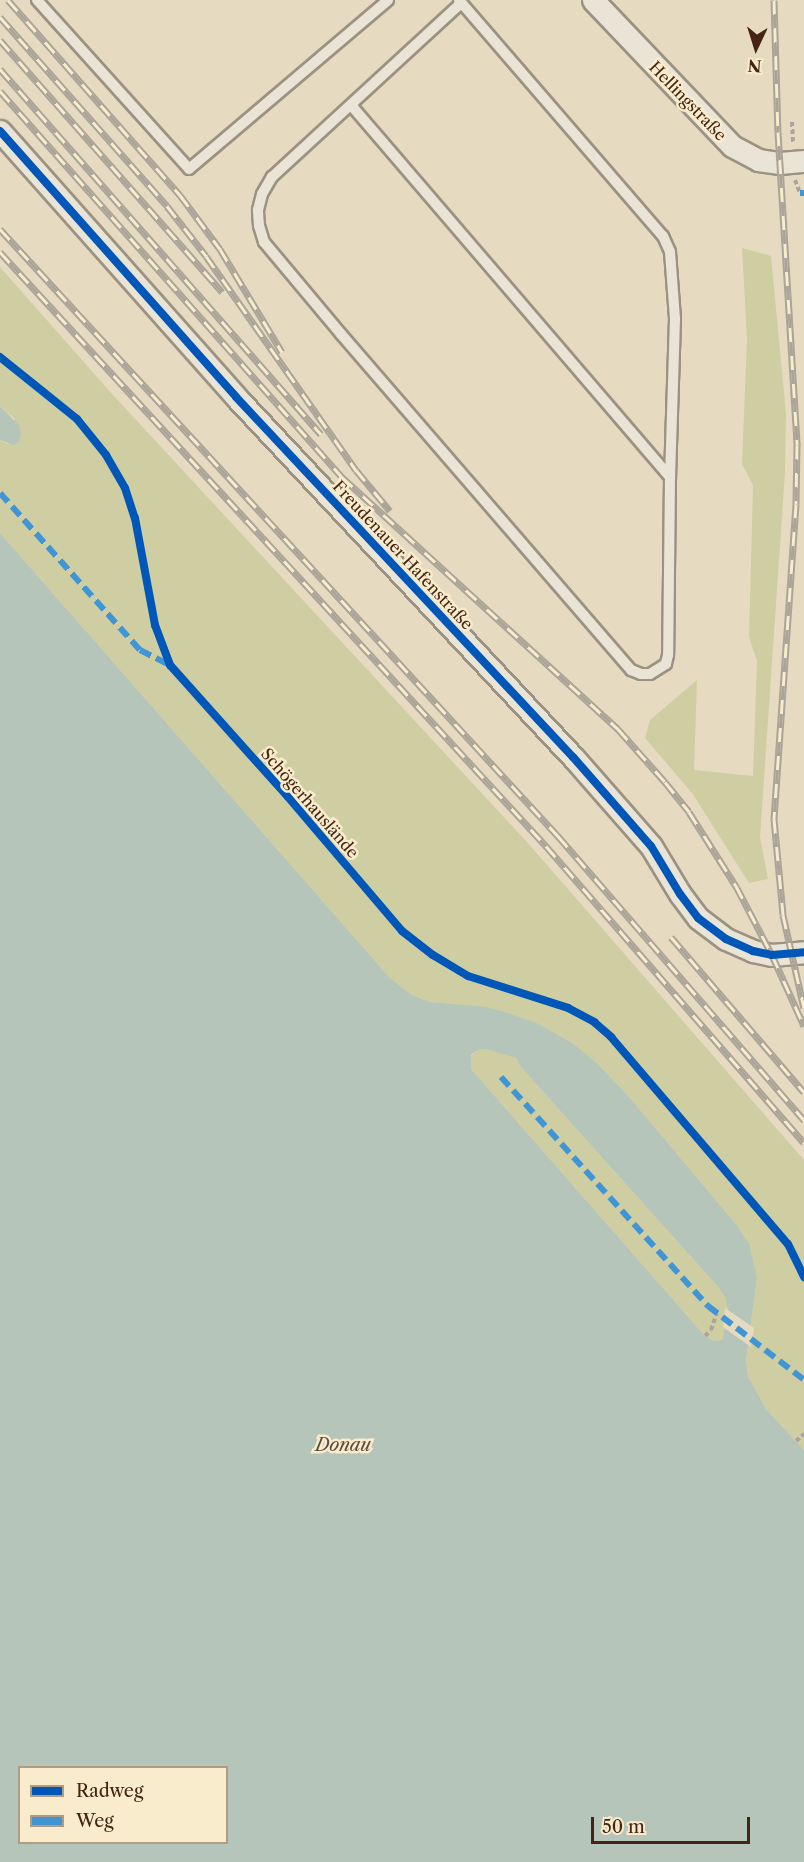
<!DOCTYPE html>
<html>
<head>
<meta charset="utf-8">
<style>
	body { margin:0 }
	#map { position:relative; width:804px; height:1862px; overflow:hidden; background:#e6dbc0; font-family:"Libre Caslon Text",serif }
	div>[style] { position:absolute }
	.green>* { inset:0; background:#cfcea2 }
	.water>* { inset:0; background:#b5c5b9 }
	.pier>* { inset:0; background:#e6dbc0 }
	.path>* { height:4px; margin-top:-2px; transform-origin:0; background:repeating-linear-gradient(90deg,#aba499 0 4.5px,transparent 0 7.5px) }
	.roads { filter:drop-shadow(2px 0 #9c9281) drop-shadow(-2px 0 #9c9281) drop-shadow(0 2px #9c9281) drop-shadow(0 -2px #9c9281) }
	.lane>* { height:10px; margin:-5px; padding:0 5px; transform-origin:5px; border-radius:5px; background:#e9e4d6 }
	.street>* { height:21px; margin:-10.5px; padding:0 10.5px; transform-origin:10.5px; border-radius:10.5px; background:#e9e4d6 }
	.rail>* { height:7px; margin-top:-3.5px; transform-origin:0; background:repeating-linear-gradient(90deg,#f8eccc 0 14px,#aba499 0 28px); box-sizing:border-box; border-block:2px solid #aba499 }
	.quiet>* { height:6px; margin-top:-3px; transform-origin:0; background:repeating-linear-gradient(90deg,#4095d4 0 12px,transparent 0 18px) }
	.cycleway>* { height:8px; margin:-4px; padding:0 4px; transform-origin:4px; border-radius:4px; background:#0057b8 }
	span { translate:-50% -50%; white-space:nowrap; text-align:center; line-height:1.15; -webkit-text-stroke:5px #f8eccc; paint-order:stroke }
	.street-label { font-size:16px; color:#452416 }
	.water-label { font-size:18px; color:#5c4a3e; font-style:italic }
	.legend { position:absolute; left:18px; top:1766px; width:210px; height:78px; box-sizing:border-box; background:#f8eccc; border:2px solid #b09c83; margin:0; padding:8px 10px; list-style:none; font-size:18px; color:#452416 }
	.legend li { display:flex; align-items:center; gap:12px; height:30px }
	.legend b { width:30px; border:2px solid #b09c83 }
	.north { position:absolute; left:726px; top:18px; width:60px; height:60px; -webkit-text-stroke:4px #f8eccc; paint-order:stroke; rotate:184deg; font-size:16px; font-weight:700; line-height:24px; text-align:center; color:#452416 }
	.north::after { content:''; display:block; margin:auto; width:21px; height:27px; background:#452416; clip-path:polygon(50% 0,100% 100%,50% 72%,0 100%) }
	.scale { position:absolute; left:591px; top:1817px; width:159px; height:27px; box-sizing:border-box; border:3px solid #452416; border-top:0; padding-left:8px; font-size:18px; line-height:21px; white-space:nowrap; color:#452416; -webkit-text-stroke:4px #f8eccc; paint-order:stroke }
</style>
</head>
<body>
<div id="map">
	<div class="green">
		<i style="clip-path:polygon(742px 248px,771px 256px,786px 414px,785px 473px,760px 837px,768px 879px,749px 883px,692px 793px,645px 738px,650px 720px,697px 680px,694px 770px,753px 776px,757px 661px,749px 637px,753px 485px,742px 464px,747px 339px)"></i>
		<i style="clip-path:polygon(0 267px,113px 395px,527px 842px,804px 1160px,804px 1450px,766px 1409px,748px 1376px,746px 1360px,757px 1278px,735px 1223px,630px 1098px,600px 1066px,575px 1046px,539px 1024px,458px 1005px,430px 1002px,412px 995px,390px 978px,0 533px,0 440px,8px 444px,15px 419px,0 406px)"></i>
		<i style="clip-path:polygon(488px 1049px,516px 1058px,520px 1066px,719px 1288px,725px 1298px,729px 1313px,722px 1340px,714px 1341px,705px 1336px,471px 1069px,471px 1056px,478px 1050px)"></i>
	</div>
	<div class="water">
		<i style="clip-path:polygon(0 406px,19px 425px,21px 433px,19px 441px,14px 445px,0 440px)"></i>
		<i style="clip-path:polygon(evenodd,0 533px,390px 978px,412px 995px,430px 1002px,487px 1007px,511px 1014px,539px 1024px,575px 1045px,600px 1066px,630px 1098px,735px 1223px,749px 1244px,757px 1278px,746px 1360px,748px 1376px,766px 1409px,804px 1450px,804px 1862px,0 1862px,0 533px,487px 1049px,516px 1058px,520px 1066px,719px 1288px,725px 1298px,729px 1313px,722px 1340px,714px 1341px,705px 1336px,471px 1069px,471px 1055px,478px 1050px,487px 1049px,0 533px,20px 1768px,226px 1768px,226px 1842px,20px 1842px,20px 1768px)"></i>
	</div>
	<div class="pier">
		<i style="clip-path:polygon(725px 1308px,754px 1328px,751px 1347px,723px 1327px)"></i>
	</div>
	<div class="path">
		<i style="left:792px;top:122px;width:21px;rotate:87deg"></i>
		<i style="left:795px;top:180px;width:14px;rotate:69deg"></i>
		<i style="left:705px;top:1336px;width:8px;rotate:-45deg"></i>
		<i style="left:711px;top:1330px;width:18px;rotate:-71deg"></i>
		<i style="left:796px;top:1441px;width:11px;rotate:-41deg"></i>
	</div>
	<div class="roads">
		<div class="lane">
			<i style="left:37px;top:0;width:227px;rotate:48deg"></i>
			<i style="left:189px;top:169px;width:261px;rotate:-40.3deg"></i>
			<i style="left:459px;top:0;width:312px;rotate:49.2deg"></i>
			<i style="left:663px;top:236px;width:17px;rotate:66deg"></i>
			<i style="left:670px;top:252px;width:67px;rotate:85.7deg"></i>
			<i style="left:675px;top:319px;width:158px;rotate:91.8deg"></i>
			<i style="left:670px;top:477px;width:178px;rotate:90.6deg"></i>
			<i style="left:668px;top:655px;width:9px;rotate:103deg"></i>
			<i style="left:666px;top:664px;width:19px;rotate:148deg"></i>
			<i style="left:650px;top:674px;width:9px;rotate:180deg"></i>
			<i style="left:641px;top:674px;width:11px;rotate:-158deg"></i>
			<i style="left:631px;top:670px;width:444px;rotate:-130.8deg"></i>
			<i style="left:341px;top:334px;width:120px;rotate:-129.9deg"></i>
			<i style="left:264px;top:242px;width:17px;rotate:-107deg"></i>
			<i style="left:259px;top:226px;width:16px;rotate:-94deg"></i>
			<i style="left:258px;top:210px;width:16px;rotate:-76deg"></i>
			<i style="left:262px;top:194px;width:20px;rotate:-60deg"></i>
			<i style="left:272px;top:177px;width:257px;rotate:-42.6deg"></i>
			<i style="left:351px;top:105px;width:490px;rotate:49.4deg"></i>
		</div>
		<div class="street">
			<i style="left:593px;top:0;width:202px;rotate:46.4deg"></i>
			<i style="left:732px;top:146px;width:30px;rotate:28deg"></i>
			<i style="left:758px;top:160px;width:22px;rotate:8deg"></i>
			<i style="left:780px;top:163px;width:24px;rotate:-5deg"></i>
			<i style="left:0;top:131px;width:356px;rotate:48.4deg"></i>
			<i style="left:236px;top:397px;width:493px;rotate:46.9deg"></i>
			<i style="left:573px;top:757px;width:118px;rotate:48.8deg"></i>
			<i style="left:651px;top:846px;width:56px;rotate:58.9deg"></i>
			<i style="left:680px;top:894px;width:30px;rotate:53deg"></i>
			<i style="left:698px;top:918px;width:35px;rotate:37deg"></i>
			<i style="left:726px;top:939px;width:30px;rotate:24deg"></i>
			<i style="left:753px;top:951px;width:19px;rotate:12deg"></i>
			<i style="left:772px;top:955px;width:32px;rotate:-5deg"></i>
		</div>
	</div>
	<div class="rail">
		<i style="left:8px;top:0;width:260px;rotate:48.6deg"></i>
		<i style="left:180px;top:195px;width:67px;rotate:53.5deg"></i>
		<i style="left:220px;top:249px;width:120px;rotate:59deg"></i>
		<i style="left:774px;top:0;width:132px;rotate:88.3deg"></i>
		<i style="left:778px;top:132px;width:314px;rotate:86.5deg"></i>
		<i style="left:797px;top:445px;width:59px;rotate:91deg"></i>
		<i style="left:796px;top:504px;width:316px;rotate:94deg"></i>
		<i style="left:774px;top:819px;width:96px;rotate:84.6deg"></i>
		<i style="left:783px;top:915px;width:95px;rotate:77.3deg"></i>
		<i style="left:0;top:17px;width:252px;rotate:48.5deg"></i>
		<i style="left:167px;top:206px;width:63px;rotate:52deg"></i>
		<i style="left:206px;top:256px;width:261px;rotate:55deg"></i>
		<i style="left:356px;top:470px;width:53px;rotate:50.3deg"></i>
		<i style="left:0;top:40px;width:336px;rotate:48.6deg"></i>
		<i style="left:0;top:69px;width:486px;rotate:48.7deg"></i>
		<i style="left:0;top:91px;width:516px;rotate:48.46deg"></i>
		<i style="left:342px;top:477px;width:374px;rotate:42.4deg"></i>
		<i style="left:618px;top:729px;width:71px;rotate:48.4deg"></i>
		<i style="left:665px;top:782px;width:38px;rotate:51deg"></i>
		<i style="left:689px;top:812px;width:88px;rotate:57.6deg"></i>
		<i style="left:736px;top:886px;width:78px;rotate:62.4deg"></i>
		<i style="left:772px;top:955px;width:78px;rotate:65.7deg"></i>
		<i style="left:0;top:229px;width:825px;rotate:47.41deg"></i>
		<i style="left:558px;top:836px;width:376px;rotate:49.1deg"></i>
		<i style="left:0;top:252px;width:807px;rotate:47.41deg"></i>
		<i style="left:546px;top:846px;width:393px;rotate:49deg"></i>
		<i style="left:671px;top:937px;width:204px;rotate:49.4deg"></i>
	</div>
	<div class="quiet">
		<i style="left:800px;top:193px;width:4px"></i>
		<i style="left:0;top:493px;width:210px;rotate:48.3deg"></i>
		<i style="left:140px;top:650px;width:34px;rotate:27deg"></i>
		<i style="left:501px;top:1077px;width:309px;rotate:47.9deg"></i>
		<i style="left:708px;top:1306px;width:120px;rotate:37.5deg"></i>
	</div>
	<div class="cycleway">
		<i style="left:0;top:131px;width:356px;rotate:48.4deg"></i>
		<i style="left:236px;top:397px;width:493px;rotate:46.9deg"></i>
		<i style="left:573px;top:757px;width:118px;rotate:48.8deg"></i>
		<i style="left:651px;top:846px;width:56px;rotate:58.9deg"></i>
		<i style="left:680px;top:894px;width:30px;rotate:53deg"></i>
		<i style="left:698px;top:918px;width:35px;rotate:37deg"></i>
		<i style="left:726px;top:939px;width:30px;rotate:24deg"></i>
		<i style="left:753px;top:951px;width:19px;rotate:12deg"></i>
		<i style="left:772px;top:955px;width:32px;rotate:-5deg"></i>
		<i style="left:0;top:357px;width:99px;rotate:38.8deg"></i>
		<i style="left:77px;top:419px;width:46px;rotate:51.1deg"></i>
		<i style="left:106px;top:455px;width:38px;rotate:60deg"></i>
		<i style="left:125px;top:488px;width:32px;rotate:72deg"></i>
		<i style="left:135px;top:518px;width:109px;rotate:79.4deg"></i>
		<i style="left:155px;top:625px;width:43px;rotate:69.4deg"></i>
		<i style="left:170px;top:665px;width:177px;rotate:48.2deg"></i>
		<i style="left:288px;top:797px;width:176px;rotate:49.6deg"></i>
		<i style="left:402px;top:931px;width:39px;rotate:38deg"></i>
		<i style="left:433px;top:955px;width:41px;rotate:31deg"></i>
		<i style="left:468px;top:976px;width:105px;rotate:17.7deg"></i>
		<i style="left:568px;top:1008px;width:30px;rotate:28deg"></i>
		<i style="left:594px;top:1022px;width:23px;rotate:41deg"></i>
		<i style="left:611px;top:1037px;width:272px;rotate:49.5deg"></i>
		<i style="left:788px;top:1244px;width:37px;rotate:64deg"></i>
	</div>
	<div class="street-label">
		<span style="left:688px;top:101px;rotate:46deg">Hellingstraße</span>
		<span style="left:403px;top:555px;rotate:47deg">Freudenauer Hafenstraße</span>
		<span style="left:310px;top:803px;rotate:49deg">Schögerhauslände</span>
	</div>
	<div class="water-label">
		<span style="left:343px;top:1445px">Donau</span>
	</div>
	<ul class="legend">
	<li><b style="height:8px;background:#0057b8"></b>Radweg</li>
	<li><b style="height:8px;background:#4095d4"></b>Weg</li>
	</ul>
	<div class="north">N</div>
	<div class="scale">50 m</div>
</div>
</body>
</html>
